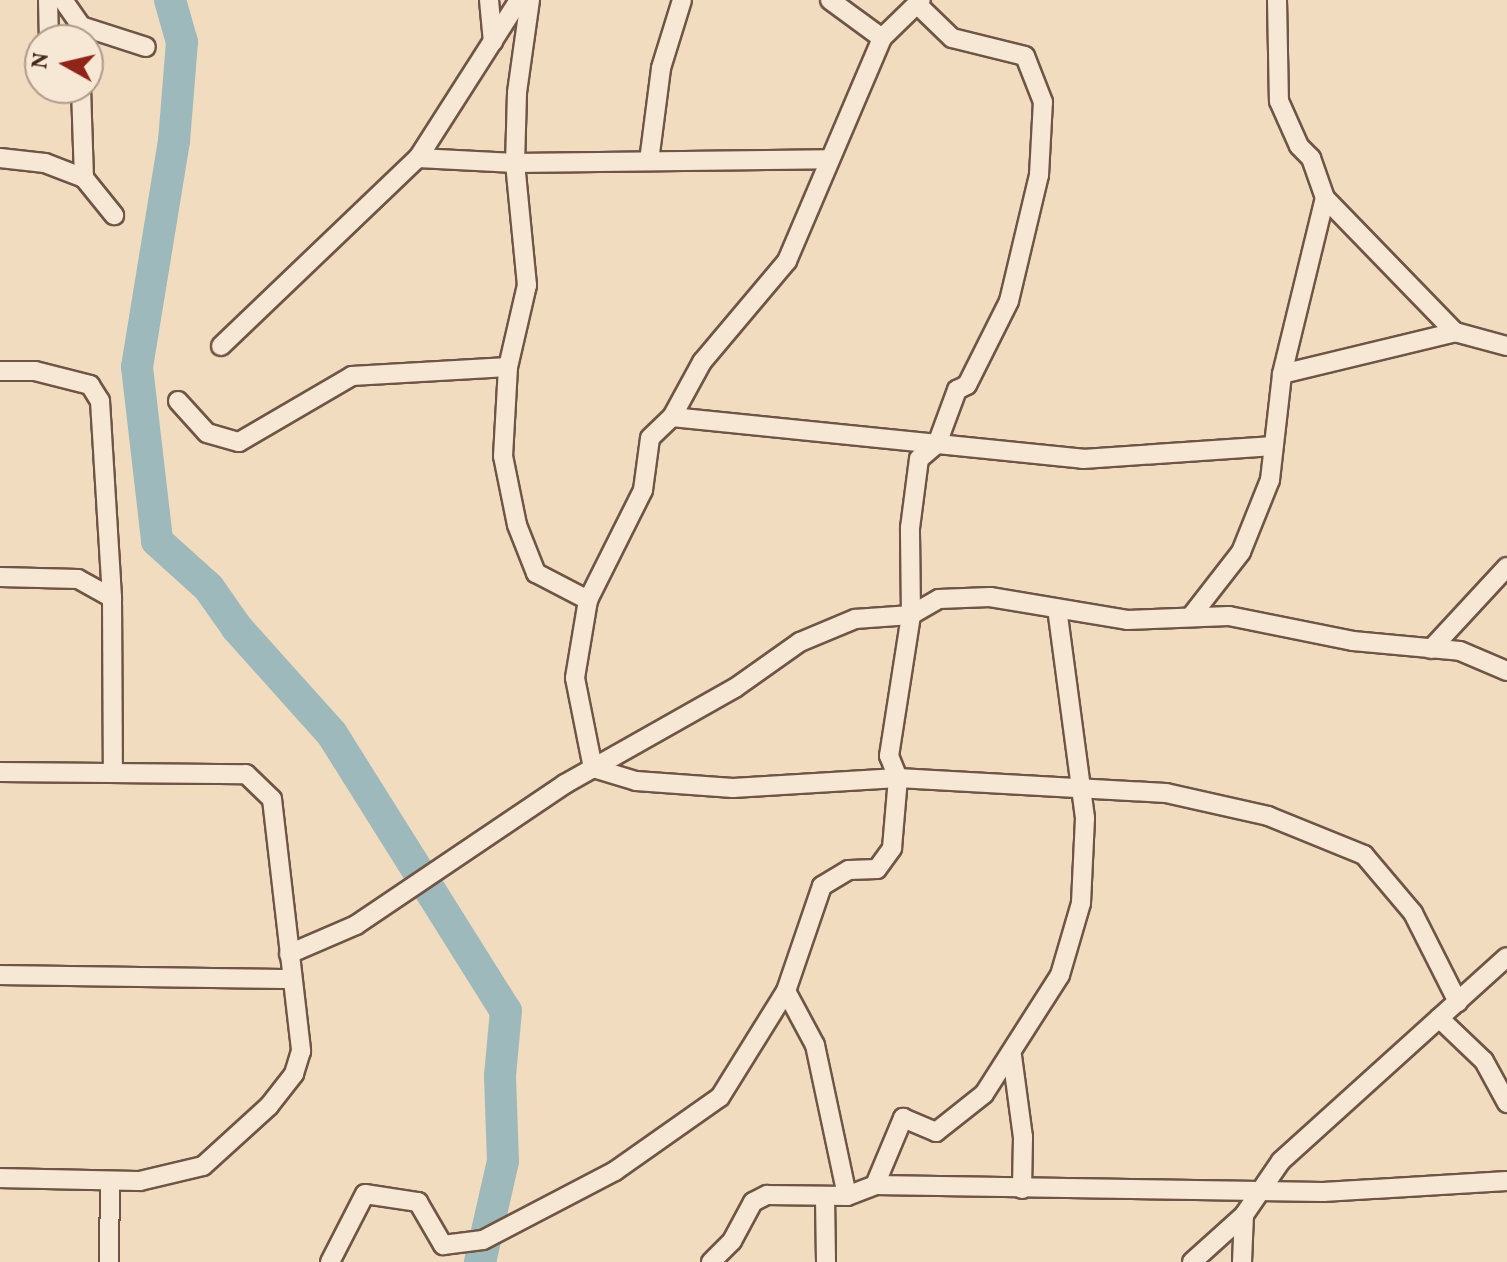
<!DOCTYPE html>
<html>
<head>
<meta charset="utf-8">
<style>
	body { margin:0 }
	#map { position:relative; width:1507px; height:1262px; overflow:hidden; background:#f1dcbf; font-family:Vollkorn,serif }
	div>[style] { position:absolute }
	.river>* { height:32px; margin:-16px; padding:0 16px; transform-origin:16px; border-radius:16px; background:#9eb9bb }
	.roads { filter:drop-shadow(2px 0 #6f5546) drop-shadow(-2px 0 #6f5546) drop-shadow(0 2px #6f5546) drop-shadow(0 -2px #6f5546) }
	.street>* { height:18px; margin:-9px; padding:0 9px; transform-origin:9px; border-radius:9px; background:#f6e8d5 }
	span { translate:-50% -50%; white-space:nowrap; text-align:center; line-height:1.15; -webkit-text-stroke:8px #f6e8d5; paint-order:stroke }
	.north { position:absolute; left:24px; top:24px; width:80px; height:80px; box-sizing:border-box; background:#f6e8d5; border:2px solid #af9b8b; border-radius:50%; rotate:278deg; font-size:22px; font-weight:700; line-height:32px; text-align:center; color:#44281d }
	.north::after { content:''; display:block; margin:auto; width:28px; height:36px; background:#8f2418; clip-path:polygon(50% 0,100% 100%,50% 72%,0 100%) }
</style>
</head>
<body>
<div id="map">
	<div class="river">
		<i style="left:170px;top:0;width:44px;rotate:74.1deg"></i>
		<i style="left:182px;top:42px;width:99px;rotate:94.6deg"></i>
		<i style="left:174px;top:141px;width:229px;rotate:99.3deg"></i>
		<i style="left:137px;top:367px;width:175px;rotate:83.4deg"></i>
		<i style="left:157px;top:541px;width:70px;rotate:42.1deg"></i>
		<i style="left:209px;top:588px;width:49px;rotate:55deg"></i>
		<i style="left:237px;top:628px;width:142px;rotate:48.1deg"></i>
		<i style="left:332px;top:734px;width:327px;rotate:57.9deg"></i>
		<i style="left:506px;top:1011px;width:65px;rotate:95.3deg"></i>
		<i style="left:500px;top:1076px;width:85px;rotate:88deg"></i>
		<i style="left:503px;top:1161px;width:104px;rotate:102.8deg"></i>
	</div>
	<div class="roads">
		<div class="street">
			<i style="left:48px;top:0;width:40px;rotate:88.6deg"></i>
			<i style="left:63px;top:0;width:32px;rotate:55deg"></i>
			<i style="left:81px;top:26px;width:68px;rotate:17.9deg"></i>
			<i style="left:489px;top:0;width:42px;rotate:84.6deg"></i>
			<i style="left:530px;top:0;width:94px;rotate:98deg"></i>
			<i style="left:517px;top:93px;width:70px;rotate:91.6deg"></i>
			<i style="left:515px;top:163px;width:123px;rotate:84.4deg"></i>
			<i style="left:527px;top:285px;width:84px;rotate:103deg"></i>
			<i style="left:508px;top:367px;width:89px;rotate:93.2deg"></i>
			<i style="left:503px;top:456px;width:70px;rotate:78.5deg"></i>
			<i style="left:517px;top:525px;width:52px;rotate:68.4deg"></i>
			<i style="left:536px;top:573px;width:59px;rotate:27.4deg"></i>
			<i style="left:588px;top:600px;width:79px;rotate:99.5deg"></i>
			<i style="left:575px;top:678px;width:92px;rotate:78.7deg"></i>
			<i style="left:593px;top:768px;width:45px;rotate:16.8deg"></i>
			<i style="left:636px;top:781px;width:97px;rotate:4.1deg"></i>
			<i style="left:733px;top:788px;width:165px;rotate:-3.5deg"></i>
			<i style="left:898px;top:778px;width:268px;rotate:3.2deg"></i>
			<i style="left:1166px;top:793px;width:105px;rotate:12.7deg"></i>
			<i style="left:1268px;top:816px;width:104px;rotate:22.1deg"></i>
			<i style="left:1364px;top:855px;width:76px;rotate:49.8deg"></i>
			<i style="left:1413px;top:913px;width:100px;rotate:63.2deg"></i>
			<i style="left:830px;top:0;width:64px;rotate:36.2deg"></i>
			<i style="left:1277px;top:0;width:101px;rotate:88.9deg"></i>
			<i style="left:1279px;top:101px;width:49px;rotate:66deg"></i>
			<i style="left:1299px;top:146px;width:17px;rotate:45deg"></i>
			<i style="left:1311px;top:158px;width:42px;rotate:70.7deg"></i>
			<i style="left:1325px;top:198px;width:187px;rotate:45.9deg"></i>
			<i style="left:1455px;top:332px;width:54px;rotate:15.1deg"></i>
			<i style="left:81px;top:88px;width:90px;rotate:88.1deg"></i>
			<i style="left:84px;top:178px;width:48px;rotate:51deg"></i>
			<i style="left:0;top:158px;width:45px;rotate:6.3deg"></i>
			<i style="left:45px;top:163px;width:42px;rotate:21deg"></i>
			<i style="left:418px;top:158px;width:188px;rotate:-57.4deg"></i>
			<i style="left:649px;top:161px;width:94px;rotate:-82.6deg"></i>
			<i style="left:661px;top:68px;width:71px;rotate:-72.8deg"></i>
			<i style="left:221px;top:346px;width:272px;rotate:-43.7deg"></i>
			<i style="left:418px;top:158px;width:97px;rotate:3deg"></i>
			<i style="left:515px;top:163px;width:315px;rotate:-0.7deg"></i>
			<i style="left:0;top:371px;width:35px"></i>
			<i style="left:35px;top:371px;width:57px;rotate:14.3deg"></i>
			<i style="left:90px;top:385px;width:19px;rotate:58deg"></i>
			<i style="left:100px;top:401px;width:197px;rotate:86.5deg"></i>
			<i style="left:1282px;top:374px;width:178px;rotate:-13.6deg"></i>
			<i style="left:178px;top:401px;width:43px;rotate:47.8deg"></i>
			<i style="left:207px;top:433px;width:33px;rotate:16deg"></i>
			<i style="left:239px;top:442px;width:131px;rotate:-30.3deg"></i>
			<i style="left:352px;top:376px;width:156px;rotate:-3.3deg"></i>
			<i style="left:672px;top:417px;width:413px;rotate:5.8deg"></i>
			<i style="left:1083px;top:459px;width:191px;rotate:-3.9deg"></i>
			<i style="left:0;top:577px;width:78px;rotate:1.5deg"></i>
			<i style="left:78px;top:579px;width:39px;rotate:29deg"></i>
			<i style="left:112px;top:598px;width:174px;rotate:89.7deg"></i>
			<i style="left:588px;top:600px;width:123px;rotate:-63.4deg"></i>
			<i style="left:643px;top:490px;width:52px;rotate:-82.3deg"></i>
			<i style="left:650px;top:438px;width:30px;rotate:-44deg"></i>
			<i style="left:672px;top:417px;width:63px;rotate:-61.4deg"></i>
			<i style="left:702px;top:362px;width:132px;rotate:-49.9deg"></i>
			<i style="left:787px;top:261px;width:242px;rotate:-66.9deg"></i>
			<i style="left:882px;top:38px;width:54px;rotate:-44.3deg"></i>
			<i style="left:1192px;top:615px;width:80px;rotate:-52.1deg"></i>
			<i style="left:1241px;top:552px;width:78px;rotate:-68.1deg"></i>
			<i style="left:1270px;top:480px;width:107px;rotate:-83.5deg"></i>
			<i style="left:1282px;top:374px;width:181px;rotate:-76.3deg"></i>
			<i style="left:1431px;top:649px;width:112px;rotate:-47.2deg"></i>
			<i style="left:0;top:772px;width:246px;rotate:0.5deg"></i>
			<i style="left:246px;top:774px;width:36px;rotate:44deg"></i>
			<i style="left:272px;top:799px;width:254px;rotate:83.4deg"></i>
			<i style="left:301px;top:1051px;width:24px;rotate:107deg"></i>
			<i style="left:294px;top:1074px;width:41px;rotate:128deg"></i>
			<i style="left:269px;top:1106px;width:89px;rotate:137.7deg"></i>
			<i style="left:203px;top:1166px;width:65px;rotate:166.6deg"></i>
			<i style="left:140px;top:1181px;width:140px;rotate:-178.8deg"></i>
			<i style="left:289px;top:954px;width:73px;rotate:-23.4deg"></i>
			<i style="left:356px;top:925px;width:252px;rotate:-34deg"></i>
			<i style="left:565px;top:784px;width:195px;rotate:-29.5deg"></i>
			<i style="left:735px;top:688px;width:80px;rotate:-35.3deg"></i>
			<i style="left:800px;top:642px;width:60px;rotate:-22.7deg"></i>
			<i style="left:855px;top:619px;width:56px;rotate:-4.1deg"></i>
			<i style="left:911px;top:615px;width:32px;rotate:-30deg"></i>
			<i style="left:939px;top:599px;width:51px;rotate:-2.2deg"></i>
			<i style="left:990px;top:597px;width:139px;rotate:9.5deg"></i>
			<i style="left:1127px;top:620px;width:102px;rotate:-2.2deg"></i>
			<i style="left:1229px;top:616px;width:126px;rotate:11.4deg"></i>
			<i style="left:1353px;top:641px;width:107px;rotate:5.3deg"></i>
			<i style="left:1460px;top:651px;width:51px;rotate:23.1deg"></i>
			<i style="left:0;top:975px;width:292px;rotate:0.8deg"></i>
			<i style="left:786px;top:991px;width:61px;rotate:61.8deg"></i>
			<i style="left:815px;top:1045px;width:154px;rotate:78deg"></i>
			<i style="left:1439px;top:1018px;width:62px;rotate:43.7deg"></i>
			<i style="left:1484px;top:1061px;width:48px;rotate:61.3deg"></i>
			<i style="left:1012px;top:1056px;width:82px;rotate:82.3deg"></i>
			<i style="left:1023px;top:1137px;width:52px;rotate:91.1deg"></i>
			<i style="left:875px;top:1185px;width:73px;rotate:-67.3deg"></i>
			<i style="left:903px;top:1118px;width:36px;rotate:23deg"></i>
			<i style="left:936px;top:1132px;width:61px;rotate:-38.4deg"></i>
			<i style="left:984px;top:1094px;width:141px;rotate:-57.4deg"></i>
			<i style="left:1060px;top:975px;width:75px;rotate:-73.7deg"></i>
			<i style="left:1081px;top:903px;width:85px;rotate:-87.3deg"></i>
			<i style="left:1085px;top:818px;width:211px;rotate:-97.6deg"></i>
			<i style="left:825px;top:1197px;width:65px;rotate:89.1deg"></i>
			<i style="left:109px;top:1262px;width:79px;rotate:-89.3deg"></i>
			<i style="left:330px;top:1262px;width:76px;rotate:-62.8deg"></i>
			<i style="left:365px;top:1194px;width:54px;rotate:8.6deg"></i>
			<i style="left:418px;top:1202px;width:50px;rotate:59.8deg"></i>
			<i style="left:443px;top:1245px;width:40px;rotate:-7.1deg"></i>
			<i style="left:483px;top:1240px;width:149px;rotate:-27.6deg"></i>
			<i style="left:615px;top:1171px;width:128px;rotate:-35.2deg"></i>
			<i style="left:720px;top:1097px;width:125px;rotate:-58.1deg"></i>
			<i style="left:786px;top:991px;width:111px;rotate:-71.1deg"></i>
			<i style="left:822px;top:886px;width:31px;rotate:-31deg"></i>
			<i style="left:849px;top:870px;width:28px;rotate:-2deg"></i>
			<i style="left:877px;top:869px;width:26px;rotate:-54deg"></i>
			<i style="left:892px;top:848px;width:70px;rotate:-85.1deg"></i>
			<i style="left:898px;top:778px;width:24px;rotate:-112deg"></i>
			<i style="left:889px;top:756px;width:143px;rotate:-81.1deg"></i>
			<i style="left:911px;top:615px;width:87px;rotate:-90.7deg"></i>
			<i style="left:910px;top:528px;width:70px;rotate:-82.6deg"></i>
			<i style="left:919px;top:459px;width:23px;rotate:-40deg"></i>
			<i style="left:937px;top:444px;width:58px;rotate:-69.7deg"></i>
			<i style="left:957px;top:390px;width:11px;rotate:-27deg"></i>
			<i style="left:967px;top:385px;width:94px;rotate:-63.4deg"></i>
			<i style="left:1009px;top:301px;width:130px;rotate:-76.6deg"></i>
			<i style="left:1039px;top:175px;width:73px;rotate:-86.9deg"></i>
			<i style="left:1043px;top:102px;width:49px;rotate:-111.4deg"></i>
			<i style="left:1025px;top:56px;width:75px;rotate:-166.1deg"></i>
			<i style="left:952px;top:38px;width:45px;rotate:-135.9deg"></i>
			<i style="left:711px;top:1262px;width:30px;rotate:-45deg"></i>
			<i style="left:732px;top:1241px;width:44px;rotate:-61.7deg"></i>
			<i style="left:753px;top:1202px;width:16px;rotate:-27deg"></i>
			<i style="left:767px;top:1195px;width:80px;rotate:0.7deg"></i>
			<i style="left:847px;top:1196px;width:30px;rotate:-21deg"></i>
			<i style="left:875px;top:1185px;width:448px;rotate:0.9deg"></i>
			<i style="left:1323px;top:1192px;width:184px;rotate:-3.4deg"></i>
			<i style="left:1192px;top:1262px;width:70px;rotate:-42.1deg"></i>
			<i style="left:1244px;top:1215px;width:65px;rotate:-55.6deg"></i>
			<i style="left:1281px;top:1161px;width:304px;rotate:-42.1deg"></i>
			<i style="left:1242px;top:1262px;width:47px;rotate:-87.6deg"></i>
		</div>
	</div>
	<div class="north">N</div>
</div>
</body>
</html>
